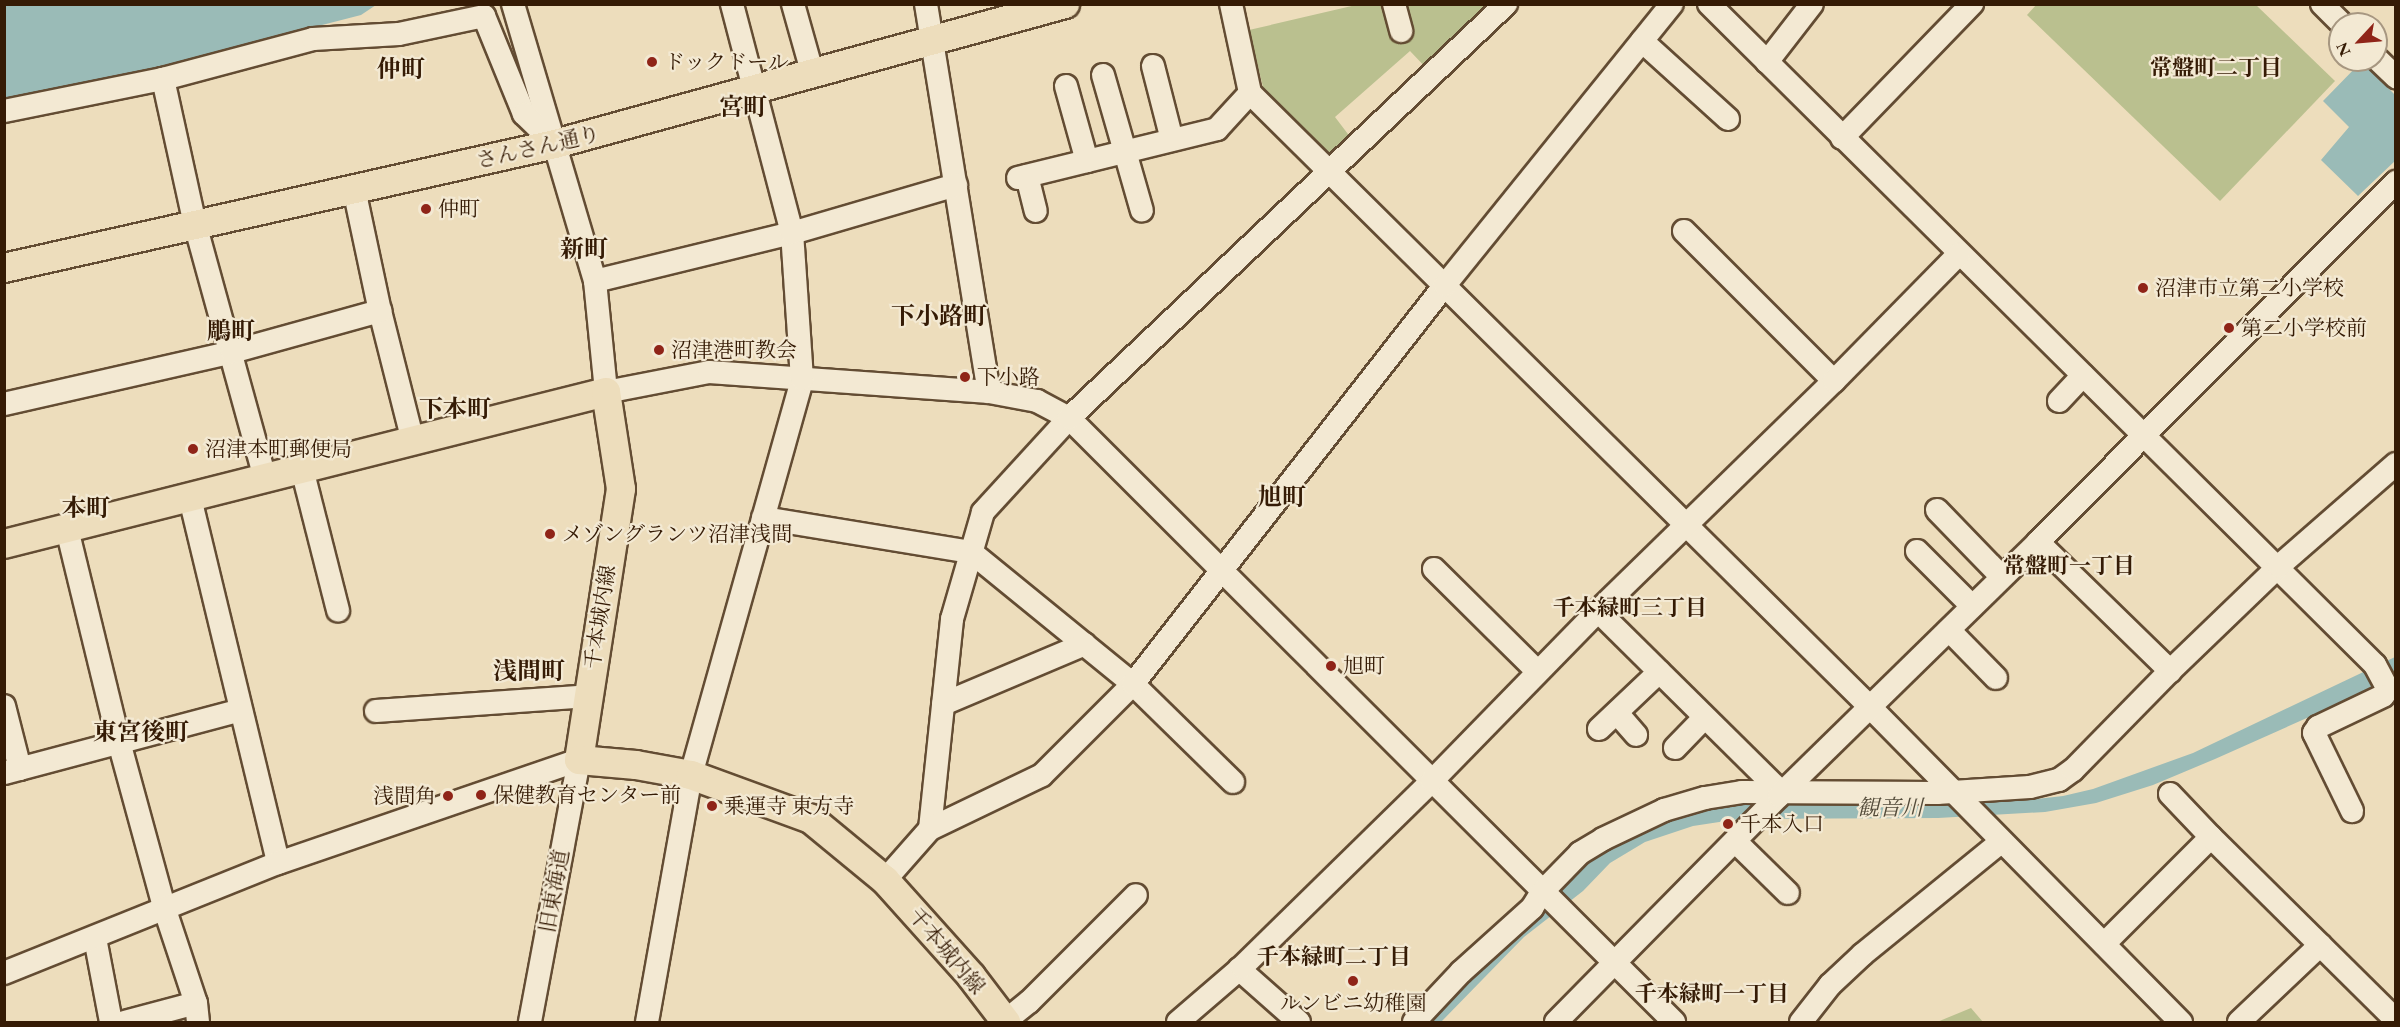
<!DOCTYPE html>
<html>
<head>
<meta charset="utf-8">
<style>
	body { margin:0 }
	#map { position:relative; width:2400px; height:1027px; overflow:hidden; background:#edddbc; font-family:"EB Garamond","Noto Serif JP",serif }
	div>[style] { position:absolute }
	.green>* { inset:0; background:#bac08f }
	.water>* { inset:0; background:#9abbb7 }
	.roads { filter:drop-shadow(2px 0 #634c33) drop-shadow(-2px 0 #634c33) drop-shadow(0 2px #634c33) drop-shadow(0 -2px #634c33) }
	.minor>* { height:22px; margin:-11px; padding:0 11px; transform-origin:11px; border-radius:11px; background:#f3e9d3 }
	.major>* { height:28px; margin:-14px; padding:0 14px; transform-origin:14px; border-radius:14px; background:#edddbc }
	.dots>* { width:16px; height:16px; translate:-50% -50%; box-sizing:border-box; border:3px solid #f3e9d3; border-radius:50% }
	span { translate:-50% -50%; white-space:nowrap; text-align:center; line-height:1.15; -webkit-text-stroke:4.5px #f3e9d3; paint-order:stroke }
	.poi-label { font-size:21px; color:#351b05 }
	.left { translate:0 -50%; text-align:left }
	.right { translate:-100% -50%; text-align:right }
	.street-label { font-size:21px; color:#351b05 }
	.neighbourhood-label { font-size:22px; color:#351b05; font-weight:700 }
	.water-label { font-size:22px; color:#534b3a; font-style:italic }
	.quarter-label { font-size:24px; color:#351b05; font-weight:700 }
	.frame { position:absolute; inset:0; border:6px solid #351b05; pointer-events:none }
	.north { position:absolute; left:2328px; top:12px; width:60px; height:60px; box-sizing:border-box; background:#f3e9d3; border:2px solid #a79781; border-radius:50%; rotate:244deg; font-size:16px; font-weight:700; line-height:24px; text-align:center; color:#351b05 }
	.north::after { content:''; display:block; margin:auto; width:21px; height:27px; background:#8f2418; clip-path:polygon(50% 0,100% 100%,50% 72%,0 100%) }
</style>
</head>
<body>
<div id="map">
	<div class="green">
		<i style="clip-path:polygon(2037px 4px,2256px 5px,2335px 81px,2220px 201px,2027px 15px)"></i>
		<i style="clip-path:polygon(1356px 5px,1505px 5px,1429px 71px,1410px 51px,1335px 117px,1354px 142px,1331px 167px,1266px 99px,1249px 30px)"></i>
		<i style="clip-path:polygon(1971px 1008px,1983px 1022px,1937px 1022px)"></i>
	</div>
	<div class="water">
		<i style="clip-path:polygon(5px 5px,376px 5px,361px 15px,166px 65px,48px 94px,5px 100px)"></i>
		<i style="clip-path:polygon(2362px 61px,2395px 95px,2396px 160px,2358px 196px,2321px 160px,2349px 127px,2323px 101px)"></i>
		<i style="clip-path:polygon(2395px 657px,2395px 677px,2374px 688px,2215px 759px,2153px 785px,2096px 803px,2045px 812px,1938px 818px,1739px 819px,1693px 826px,1645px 842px,1610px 863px,1583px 891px,1524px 937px,1441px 1022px,1424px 1022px,1600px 848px,1710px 802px,2020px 801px,2063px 796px,2093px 789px,2193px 753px)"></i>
	</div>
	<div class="roads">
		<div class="minor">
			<i style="left:513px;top:4px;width:289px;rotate:73.5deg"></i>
			<i style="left:595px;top:281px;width:112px;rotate:84.3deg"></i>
			<i style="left:606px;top:392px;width:105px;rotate:-11deg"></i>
			<i style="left:709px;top:372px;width:281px;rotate:4.1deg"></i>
			<i style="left:989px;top:392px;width:49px;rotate:10.6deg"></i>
			<i style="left:1037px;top:401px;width:36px;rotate:28deg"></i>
			<i style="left:1069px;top:418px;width:855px;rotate:44.95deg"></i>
			<i style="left:793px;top:4px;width:74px;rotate:74.3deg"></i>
			<i style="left:926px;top:4px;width:393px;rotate:80.8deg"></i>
			<i style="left:1231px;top:4px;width:91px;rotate:77.9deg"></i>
			<i style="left:1250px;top:93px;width:873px;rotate:44.72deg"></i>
			<i style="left:1870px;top:707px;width:443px;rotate:45.4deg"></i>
			<i style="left:1394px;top:4px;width:28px;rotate:75deg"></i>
			<i style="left:1709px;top:4px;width:938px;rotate:44.78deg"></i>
			<i style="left:2375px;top:665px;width:24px;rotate:62deg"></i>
			<i style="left:2386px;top:686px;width:5px;rotate:79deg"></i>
			<i style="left:2387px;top:691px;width:6px;rotate:129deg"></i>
			<i style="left:2383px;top:696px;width:72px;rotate:154.5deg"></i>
			<i style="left:2318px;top:727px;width:7px;rotate:124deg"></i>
			<i style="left:2314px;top:733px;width:87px;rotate:64deg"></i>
			<i style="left:2322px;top:4px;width:28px;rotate:45deg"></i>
			<i style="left:1642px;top:41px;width:116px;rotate:42.2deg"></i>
			<i style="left:2376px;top:58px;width:28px;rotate:44deg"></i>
			<i style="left:1767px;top:62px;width:73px;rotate:-52.2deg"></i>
			<i style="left:1153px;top:66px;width:76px;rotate:75.6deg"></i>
			<i style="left:1103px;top:75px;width:141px;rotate:74deg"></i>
			<i style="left:163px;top:79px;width:148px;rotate:77.6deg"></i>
			<i style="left:195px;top:224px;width:263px;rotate:74.6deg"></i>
			<i style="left:1066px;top:86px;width:78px;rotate:74.4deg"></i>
			<i style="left:4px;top:111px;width:162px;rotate:-11.4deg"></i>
			<i style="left:163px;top:79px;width:155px;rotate:-14.9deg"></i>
			<i style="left:313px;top:39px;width:86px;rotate:-3.3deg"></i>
			<i style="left:399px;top:34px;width:87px;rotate:-12deg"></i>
			<i style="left:484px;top:16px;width:106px;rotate:67.8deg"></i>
			<i style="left:524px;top:114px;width:42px;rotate:44deg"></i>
			<i style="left:1842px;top:138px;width:187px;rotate:-45.9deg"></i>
			<i style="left:1027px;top:176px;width:36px;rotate:76deg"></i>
			<i style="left:1018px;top:178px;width:205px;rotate:-13.8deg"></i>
			<i style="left:1217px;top:129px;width:49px;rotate:-47.5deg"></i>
			<i style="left:354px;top:189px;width:125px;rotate:78deg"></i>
			<i style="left:380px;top:311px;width:134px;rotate:75.8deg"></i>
			<i style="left:1684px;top:231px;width:212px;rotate:45deg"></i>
			<i style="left:595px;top:281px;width:203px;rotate:-13.7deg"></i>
			<i style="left:792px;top:233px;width:171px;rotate:-16.3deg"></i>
			<i style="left:2059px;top:401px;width:35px;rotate:-47deg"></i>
			<i style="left:4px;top:404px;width:234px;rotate:-12.8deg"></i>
			<i style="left:232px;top:352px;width:154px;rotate:-15.5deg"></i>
			<i style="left:302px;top:469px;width:146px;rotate:75.7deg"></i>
			<i style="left:190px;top:498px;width:375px;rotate:76.4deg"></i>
			<i style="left:1937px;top:510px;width:93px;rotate:45.9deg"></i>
			<i style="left:763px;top:518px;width:211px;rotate:9.3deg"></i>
			<i style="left:971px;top:552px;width:209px;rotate:39.2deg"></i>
			<i style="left:1133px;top:684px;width:140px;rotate:44.4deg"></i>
			<i style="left:67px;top:529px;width:219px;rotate:76.3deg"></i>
			<i style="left:119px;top:742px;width:174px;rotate:74.7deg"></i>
			<i style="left:165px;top:910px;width:98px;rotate:71.6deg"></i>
			<i style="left:196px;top:1003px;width:19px;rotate:84deg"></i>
			<i style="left:2038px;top:542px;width:185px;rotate:44.3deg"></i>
			<i style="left:1917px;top:551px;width:78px;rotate:45deg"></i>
			<i style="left:1434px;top:569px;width:146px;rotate:44.7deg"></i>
			<i style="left:1598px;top:611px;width:259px;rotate:44.7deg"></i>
			<i style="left:1949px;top:630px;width:67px;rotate:45.6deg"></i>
			<i style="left:943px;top:704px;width:154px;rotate:-22.9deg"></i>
			<i style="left:4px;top:706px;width:65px;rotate:75.7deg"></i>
			<i style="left:376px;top:711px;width:213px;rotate:-4deg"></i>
			<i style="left:1617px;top:713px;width:29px;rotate:49deg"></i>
			<i style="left:1599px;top:729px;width:83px;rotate:-43.5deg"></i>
			<i style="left:1675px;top:748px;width:42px;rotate:-46deg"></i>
			<i style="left:4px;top:773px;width:244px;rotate:-14.9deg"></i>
			<i style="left:2170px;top:794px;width:59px;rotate:46.4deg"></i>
			<i style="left:930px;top:829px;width:211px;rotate:-84deg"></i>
			<i style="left:952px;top:619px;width:111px;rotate:-73.8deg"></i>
			<i style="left:983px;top:512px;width:127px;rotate:-47.5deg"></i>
			<i style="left:1069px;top:418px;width:602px;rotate:-43.45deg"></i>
			<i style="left:1735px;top:841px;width:74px;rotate:44.5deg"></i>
			<i style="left:885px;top:880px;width:68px;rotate:-48.6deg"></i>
			<i style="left:930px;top:829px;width:124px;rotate:-25.7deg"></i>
			<i style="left:1042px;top:775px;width:129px;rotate:-45deg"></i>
			<i style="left:1133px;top:684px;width:507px;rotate:-51.98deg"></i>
			<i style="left:1445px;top:285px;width:361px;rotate:-51.1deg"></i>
			<i style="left:95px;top:938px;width:86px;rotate:79.2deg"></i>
			<i style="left:2104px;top:944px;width:151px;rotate:-45deg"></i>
			<i style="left:2211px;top:837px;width:260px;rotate:44.7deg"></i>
			<i style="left:1239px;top:969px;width:80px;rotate:41.5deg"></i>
			<i style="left:4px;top:973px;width:295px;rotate:-21.9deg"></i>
			<i style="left:278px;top:863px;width:318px;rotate:-18.9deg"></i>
			<i style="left:579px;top:760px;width:267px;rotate:100.6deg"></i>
			<i style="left:125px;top:1022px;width:73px;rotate:-15deg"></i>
			<i style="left:647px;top:1022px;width:251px;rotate:-79.9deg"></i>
			<i style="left:691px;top:775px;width:411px;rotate:-74.3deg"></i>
			<i style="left:802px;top:379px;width:146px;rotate:-93.9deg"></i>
			<i style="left:792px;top:233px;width:237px;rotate:-104.7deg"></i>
			<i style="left:1004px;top:1022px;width:32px;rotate:-39deg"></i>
			<i style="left:1029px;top:1002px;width:151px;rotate:-45deg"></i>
			<i style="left:1178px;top:1022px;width:84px;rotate:-40.7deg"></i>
			<i style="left:1242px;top:967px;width:266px;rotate:-44.4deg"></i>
			<i style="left:1432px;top:781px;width:238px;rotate:-45.7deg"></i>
			<i style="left:1598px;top:611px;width:330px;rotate:-44.3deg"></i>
			<i style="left:1834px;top:381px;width:178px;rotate:-45.5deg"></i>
			<i style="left:1414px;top:1022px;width:69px;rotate:-46.8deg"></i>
			<i style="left:1461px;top:972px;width:96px;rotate:-42deg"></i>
			<i style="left:1532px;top:908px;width:19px;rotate:-58deg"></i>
			<i style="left:1542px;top:892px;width:54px;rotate:-45.7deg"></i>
			<i style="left:1580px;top:853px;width:27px;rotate:-31deg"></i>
			<i style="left:1603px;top:839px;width:68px;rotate:-25.4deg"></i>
			<i style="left:1664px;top:810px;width:43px;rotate:-16.3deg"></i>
			<i style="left:1705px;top:798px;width:37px;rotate:-9deg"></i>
			<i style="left:1742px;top:792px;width:195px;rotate:0.3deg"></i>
			<i style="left:1937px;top:793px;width:93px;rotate:-3.7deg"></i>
			<i style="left:2030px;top:787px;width:30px;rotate:-14deg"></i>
			<i style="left:2059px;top:780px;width:17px;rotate:-36deg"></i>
			<i style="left:2073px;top:770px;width:139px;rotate:-45.6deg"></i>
			<i style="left:2170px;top:671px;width:151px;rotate:-43.9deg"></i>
			<i style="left:2279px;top:566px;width:155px;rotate:-41.1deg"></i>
			<i style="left:1556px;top:1022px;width:317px;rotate:-45.4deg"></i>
			<i style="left:1779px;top:796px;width:363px;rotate:-44.4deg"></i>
			<i style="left:2038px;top:542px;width:508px;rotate:-45.16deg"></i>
			<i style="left:1801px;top:1022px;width:47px;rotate:-51.9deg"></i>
			<i style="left:1830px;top:985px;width:45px;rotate:-43.2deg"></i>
			<i style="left:1863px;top:954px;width:178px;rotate:-39.1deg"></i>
			<i style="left:2239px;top:1022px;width:112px;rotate:-43.5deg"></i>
		</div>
		<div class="major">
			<i style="left:4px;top:268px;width:565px;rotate:-12.68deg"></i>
			<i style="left:555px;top:144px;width:529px;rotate:-15.35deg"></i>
			<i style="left:4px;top:544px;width:621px;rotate:-14.17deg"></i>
			<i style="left:606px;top:392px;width:98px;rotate:81.2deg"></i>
			<i style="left:621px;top:489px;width:274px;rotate:98.8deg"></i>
			<i style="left:579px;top:760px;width:57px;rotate:5deg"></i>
			<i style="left:636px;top:765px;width:56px;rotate:10.3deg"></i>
			<i style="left:691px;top:775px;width:128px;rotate:20.1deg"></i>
			<i style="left:811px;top:819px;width:96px;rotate:39.5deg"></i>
			<i style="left:885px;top:880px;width:129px;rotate:48.1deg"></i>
			<i style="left:971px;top:976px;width:58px;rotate:52.7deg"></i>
		</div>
	</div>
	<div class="dots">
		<i style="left:652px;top:62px;background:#8f2418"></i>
		<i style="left:426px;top:209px;background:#8f2418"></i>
		<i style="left:2143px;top:288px;background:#8f2418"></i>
		<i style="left:2229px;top:328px;background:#8f2418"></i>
		<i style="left:659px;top:350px;background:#8f2418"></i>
		<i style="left:965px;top:377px;background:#8f2418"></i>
		<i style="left:193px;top:449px;background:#8f2418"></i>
		<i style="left:550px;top:534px;background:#8f2418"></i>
		<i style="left:1331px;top:666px;background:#8f2418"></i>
		<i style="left:481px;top:795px;background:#8f2418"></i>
		<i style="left:448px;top:796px;background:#8f2418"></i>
		<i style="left:712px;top:806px;background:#8f2418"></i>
		<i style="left:1728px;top:824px;background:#8f2418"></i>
		<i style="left:1353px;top:981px;background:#8f2418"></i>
	</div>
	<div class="poi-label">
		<span class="left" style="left:664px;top:62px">ドックドール</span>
		<span class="left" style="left:438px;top:209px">仲町</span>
		<span class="left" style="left:2155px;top:288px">沼津市立第二小学校</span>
		<span class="left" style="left:2241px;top:328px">第二小学校前</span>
		<span class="left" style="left:671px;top:350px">沼津港町教会</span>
		<span class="left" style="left:977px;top:377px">下小路</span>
		<span class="left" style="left:205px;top:449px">沼津本町郵便局</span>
		<span class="left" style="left:562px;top:534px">メゾングランツ沼津浅間</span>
		<span class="left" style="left:1343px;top:666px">旭町</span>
		<span class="left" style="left:493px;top:795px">保健教育センター前</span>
		<span class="right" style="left:436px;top:796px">浅間角</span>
		<span class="left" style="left:724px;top:806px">乗運寺 東方寺</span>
		<span class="left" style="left:1740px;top:824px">千本入口</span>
		<span style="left:1353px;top:1003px">ルンビニ幼稚園</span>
	</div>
	<div class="street-label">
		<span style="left:538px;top:147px;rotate:-13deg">さんさん通り</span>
		<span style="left:600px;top:617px;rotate:-81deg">千本城内線</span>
		<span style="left:554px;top:891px;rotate:-80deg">旧東海道</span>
		<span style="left:947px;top:951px;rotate:50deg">千本城内線</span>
	</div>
	<div class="neighbourhood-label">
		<span style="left:2216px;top:68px">常盤町二丁目</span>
		<span style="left:2069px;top:566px">常盤町一丁目</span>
		<span style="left:1630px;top:608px">千本緑町三丁目</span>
		<span style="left:1334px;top:957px">千本緑町二丁目</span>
		<span style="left:1712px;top:994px">千本緑町一丁目</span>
	</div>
	<div class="water-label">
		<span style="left:1890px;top:808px">観音川</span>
	</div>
	<div class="quarter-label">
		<span style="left:401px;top:69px">仲町</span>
		<span style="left:743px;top:107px">宮町</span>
		<span style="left:584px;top:249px">新町</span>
		<span style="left:939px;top:316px">下小路町</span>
		<span style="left:231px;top:331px">鵰町</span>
		<span style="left:455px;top:409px">下本町</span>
		<span style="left:1282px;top:497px">旭町</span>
		<span style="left:86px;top:508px">本町</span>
		<span style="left:529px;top:671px">浅間町</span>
		<span style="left:141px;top:732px">東宮後町</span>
	</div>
	<div class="frame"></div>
	<div class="north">N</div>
</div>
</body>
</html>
